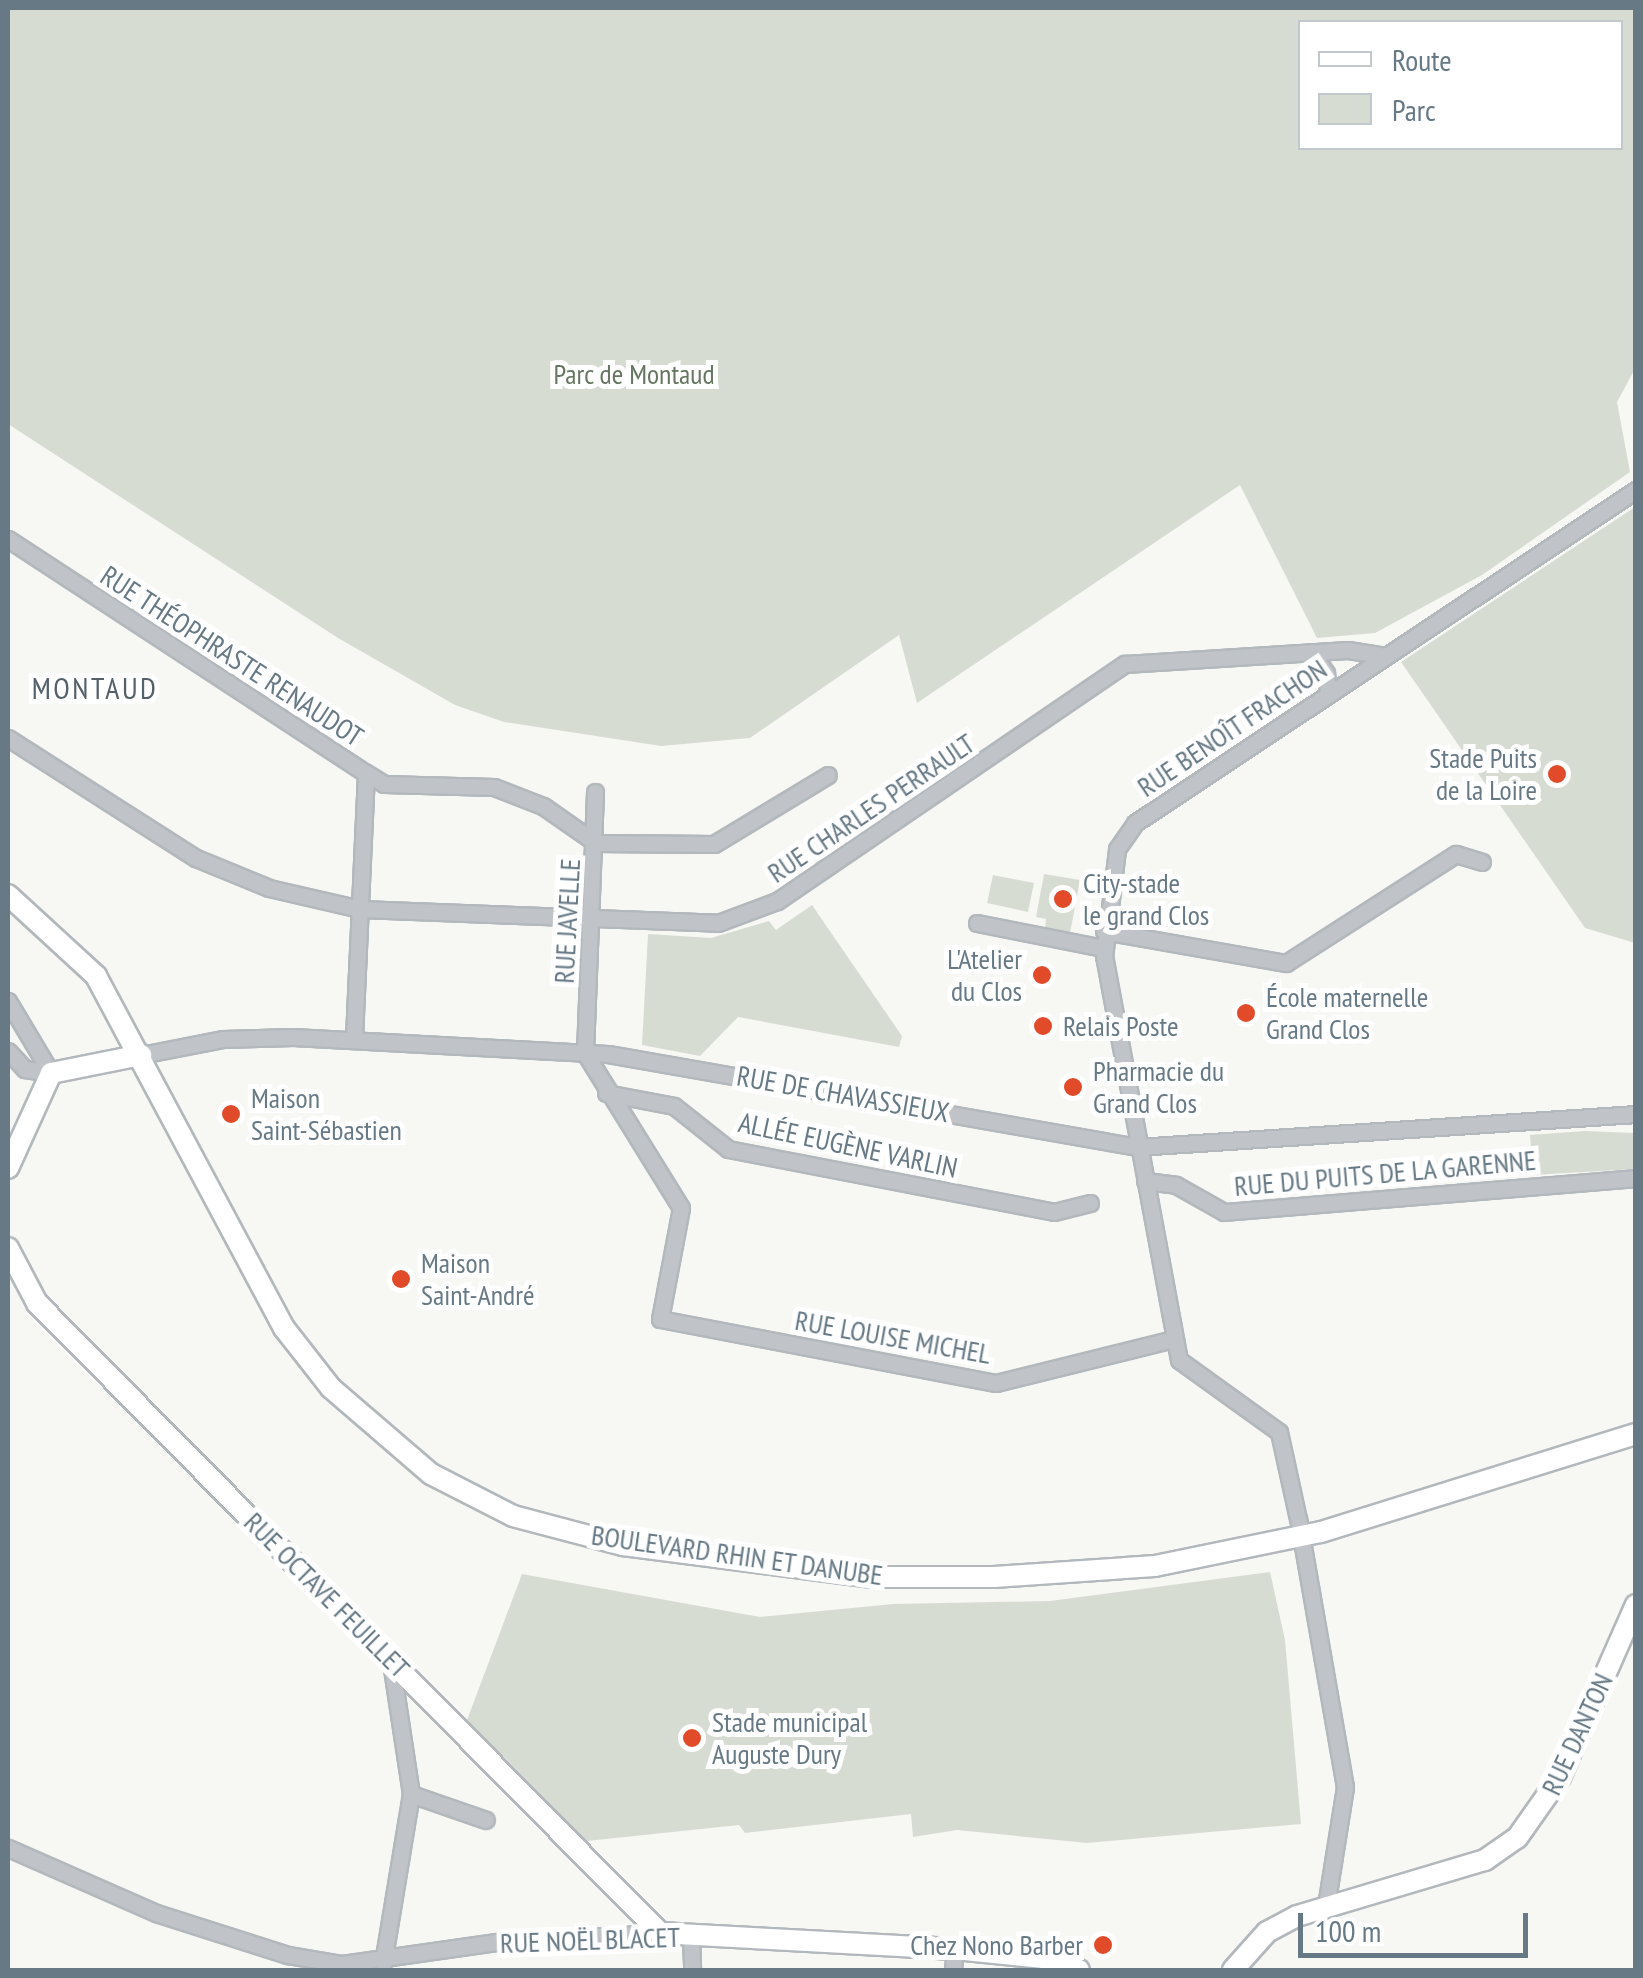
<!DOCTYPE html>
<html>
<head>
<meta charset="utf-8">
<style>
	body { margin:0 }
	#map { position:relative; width:1643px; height:1978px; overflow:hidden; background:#f7f7f4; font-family:"PT Sans Narrow",sans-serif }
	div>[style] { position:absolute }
	.green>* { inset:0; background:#d7dcd3 }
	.roads { filter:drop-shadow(2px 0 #b2b8bc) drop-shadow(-2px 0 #b2b8bc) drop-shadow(0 2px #b2b8bc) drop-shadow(0 -2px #b2b8bc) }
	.street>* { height:15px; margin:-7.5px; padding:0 7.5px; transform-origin:7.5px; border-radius:7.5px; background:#c0c4c8 }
	.secondary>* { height:20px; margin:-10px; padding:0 10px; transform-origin:10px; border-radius:10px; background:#fff }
	.dots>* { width:28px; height:28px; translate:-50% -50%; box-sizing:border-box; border:5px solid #fff; border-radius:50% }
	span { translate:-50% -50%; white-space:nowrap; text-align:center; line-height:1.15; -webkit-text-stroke:10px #fff; paint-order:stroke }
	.park-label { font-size:28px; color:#667761 }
	.street-label { font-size:28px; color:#667985 }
	.poi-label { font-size:28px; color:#667985 }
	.right { translate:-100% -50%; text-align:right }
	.left { translate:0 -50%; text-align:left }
	.neighbourhood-label { font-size:30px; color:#54616a; letter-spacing:2.5px }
	.frame { position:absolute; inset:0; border:10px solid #667985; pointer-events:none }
	.legend { position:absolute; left:1298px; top:20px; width:325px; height:130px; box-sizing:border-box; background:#fff; border:2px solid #c2c9ce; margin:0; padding:12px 18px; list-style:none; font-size:30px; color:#667985 }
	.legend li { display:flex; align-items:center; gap:20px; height:50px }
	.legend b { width:50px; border:2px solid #c2c9ce }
	.scale { position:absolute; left:1298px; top:1913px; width:230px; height:45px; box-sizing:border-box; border:5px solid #667985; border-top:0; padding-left:12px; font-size:30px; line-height:35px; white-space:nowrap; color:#667985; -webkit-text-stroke:8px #fff; paint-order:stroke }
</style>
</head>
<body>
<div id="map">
	<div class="green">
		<i style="clip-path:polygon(evenodd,8px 8px,1635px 8px,1636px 367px,1617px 402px,1630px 472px,1482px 575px,1375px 633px,1317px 638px,1240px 485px,917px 703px,899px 635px,750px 738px,661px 746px,504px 722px,455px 705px,338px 638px,8px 424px,8px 8px,1300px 22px,1620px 22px,1620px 148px,1300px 148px,1300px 22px)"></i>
		<i style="clip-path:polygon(1635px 507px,1635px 943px,1585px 928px,1401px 662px)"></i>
		<i style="clip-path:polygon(1044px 874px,1080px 880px,1070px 933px,1045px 928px,1046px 919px,1036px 917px)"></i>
		<i style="clip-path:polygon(993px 875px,1034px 883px,1028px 912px,987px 903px)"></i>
		<i style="clip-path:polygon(812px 905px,902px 1036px,899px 1047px,738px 1017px,700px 1056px,642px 1045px,648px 934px,711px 938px,769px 921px,776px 930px)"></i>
		<i style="clip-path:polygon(1585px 1131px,1635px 1133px,1635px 1169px,1533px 1175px,1530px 1135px)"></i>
		<i style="clip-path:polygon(1270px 1572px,1285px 1640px,1301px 1824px,1087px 1843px,957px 1830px,913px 1837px,911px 1814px,745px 1833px,739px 1825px,587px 1841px,467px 1720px,522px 1574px,760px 1617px,893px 1604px,1050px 1601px)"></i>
	</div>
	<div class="roads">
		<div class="street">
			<i style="left:8px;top:539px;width:428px;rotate:33.2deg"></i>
			<i style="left:366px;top:773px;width:267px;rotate:92.6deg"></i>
			<i style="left:1311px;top:652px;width:26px;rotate:54deg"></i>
			<i style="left:1326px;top:673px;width:20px;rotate:84deg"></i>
			<i style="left:8px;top:738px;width:223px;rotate:32.6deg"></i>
			<i style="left:196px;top:858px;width:79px;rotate:22.3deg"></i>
			<i style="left:269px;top:888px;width:93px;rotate:13deg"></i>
			<i style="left:360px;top:909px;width:358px;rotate:2.2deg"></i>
			<i style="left:718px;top:923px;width:63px;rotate:-20.4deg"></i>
			<i style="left:777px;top:901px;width:421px;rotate:-34.3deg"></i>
			<i style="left:1125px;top:664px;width:223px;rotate:-3.6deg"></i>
			<i style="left:1348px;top:650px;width:36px;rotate:9deg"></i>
			<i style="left:366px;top:773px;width:21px;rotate:31deg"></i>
			<i style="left:384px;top:784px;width:110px;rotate:1.6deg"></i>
			<i style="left:494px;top:787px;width:53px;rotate:21.2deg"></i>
			<i style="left:543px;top:806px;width:65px;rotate:34.9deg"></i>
			<i style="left:596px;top:843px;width:118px;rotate:0.5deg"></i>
			<i style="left:714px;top:844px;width:133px;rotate:-31.2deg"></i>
			<i style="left:595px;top:792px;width:261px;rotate:92.2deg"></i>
			<i style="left:585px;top:1053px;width:182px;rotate:58.2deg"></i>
			<i style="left:681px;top:1208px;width:113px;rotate:100.7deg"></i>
			<i style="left:660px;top:1319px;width:342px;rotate:10.8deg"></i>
			<i style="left:996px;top:1383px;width:183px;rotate:-13.9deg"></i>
			<i style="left:977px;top:923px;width:128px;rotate:11.2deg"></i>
			<i style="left:1104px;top:931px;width:185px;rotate:10deg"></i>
			<i style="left:1286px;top:963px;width:202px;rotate:-32.7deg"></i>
			<i style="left:1456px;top:854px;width:27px;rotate:17deg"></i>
			<i style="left:8px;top:1001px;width:84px;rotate:59.2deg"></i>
			<i style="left:8px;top:1051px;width:25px;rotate:47deg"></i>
			<i style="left:25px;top:1069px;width:26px;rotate:9deg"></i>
			<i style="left:141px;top:1055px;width:84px;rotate:-11deg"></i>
			<i style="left:223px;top:1039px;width:70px;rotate:-1.6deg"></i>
			<i style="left:293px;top:1037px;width:315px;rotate:3.1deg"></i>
			<i style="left:608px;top:1054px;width:537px;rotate:9.97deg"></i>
			<i style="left:1137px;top:1147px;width:500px;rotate:-3.78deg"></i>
			<i style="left:606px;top:1093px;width:69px;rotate:10.8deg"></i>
			<i style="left:674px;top:1106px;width:69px;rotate:38.5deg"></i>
			<i style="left:728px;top:1149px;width:332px;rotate:10.9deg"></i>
			<i style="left:1054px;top:1212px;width:37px;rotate:-14deg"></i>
			<i style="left:1145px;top:1181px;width:31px;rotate:7deg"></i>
			<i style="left:1176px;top:1185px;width:55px;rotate:29.4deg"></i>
			<i style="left:1224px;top:1212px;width:413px;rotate:-4.7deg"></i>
			<i style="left:411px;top:1794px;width:79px;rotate:19.1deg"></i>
			<i style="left:8px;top:1848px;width:162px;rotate:23.7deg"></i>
			<i style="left:156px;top:1913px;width:139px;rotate:17.7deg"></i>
			<i style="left:288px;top:1955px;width:55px;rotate:9.5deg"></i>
			<i style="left:342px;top:1964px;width:163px;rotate:-8.1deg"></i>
			<i style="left:503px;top:1941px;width:157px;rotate:-2.9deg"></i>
			<i style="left:1326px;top:1906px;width:121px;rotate:-80.9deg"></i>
			<i style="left:1345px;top:1787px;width:272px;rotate:-99.9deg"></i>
			<i style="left:1298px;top:1519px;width:89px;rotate:-102.3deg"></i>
			<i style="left:1279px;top:1432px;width:123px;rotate:-144.2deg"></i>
			<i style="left:1179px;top:1360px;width:410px;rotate:-100.5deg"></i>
			<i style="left:1104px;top:957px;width:109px;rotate:-83.1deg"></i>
			<i style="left:1117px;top:849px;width:32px;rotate:-55deg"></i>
			<i style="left:1135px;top:823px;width:602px;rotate:-33.61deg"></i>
			<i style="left:691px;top:1936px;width:34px;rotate:88deg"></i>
			<i style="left:383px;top:1963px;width:171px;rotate:-80.6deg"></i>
			<i style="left:411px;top:1794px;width:134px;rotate:-98.6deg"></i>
			<i style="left:953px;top:1970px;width:21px;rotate:-85deg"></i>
		</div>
		<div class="secondary">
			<i style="left:8px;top:895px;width:120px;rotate:42.6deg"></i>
			<i style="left:96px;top:976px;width:399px;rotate:61.9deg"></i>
			<i style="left:284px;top:1328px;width:76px;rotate:51.9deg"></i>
			<i style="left:331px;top:1388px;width:132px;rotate:40.7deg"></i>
			<i style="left:431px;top:1474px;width:92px;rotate:27.1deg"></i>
			<i style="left:513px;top:1516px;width:114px;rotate:14.8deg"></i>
			<i style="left:623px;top:1545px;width:252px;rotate:7.3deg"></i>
			<i style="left:873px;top:1577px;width:121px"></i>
			<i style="left:994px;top:1577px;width:161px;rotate:-3.9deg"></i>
			<i style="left:1155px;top:1566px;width:169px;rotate:-11.6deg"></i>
			<i style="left:1321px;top:1532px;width:330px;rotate:-17.3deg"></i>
			<i style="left:8px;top:1168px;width:104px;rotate:-65.6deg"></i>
			<i style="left:51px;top:1073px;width:92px;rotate:-11.3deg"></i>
			<i style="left:8px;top:1248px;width:62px;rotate:62.2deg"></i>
			<i style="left:37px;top:1303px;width:886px;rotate:45.32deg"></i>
			<i style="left:660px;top:1933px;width:295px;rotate:3.1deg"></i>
			<i style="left:955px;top:1949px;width:89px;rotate:5.8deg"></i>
			<i style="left:1044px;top:1958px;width:37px;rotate:19deg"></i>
			<i style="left:1233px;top:1970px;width:51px;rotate:-48.2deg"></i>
			<i style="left:1267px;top:1932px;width:34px;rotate:-28deg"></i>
			<i style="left:1297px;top:1916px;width:196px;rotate:-16.6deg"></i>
			<i style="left:1485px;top:1860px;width:39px;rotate:-35deg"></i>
			<i style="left:1517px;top:1838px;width:75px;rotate:-54.8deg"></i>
			<i style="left:1560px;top:1777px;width:188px;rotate:-66.2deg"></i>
		</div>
	</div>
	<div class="dots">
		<i style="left:1557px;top:774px;background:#e14b2a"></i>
		<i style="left:1063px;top:899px;background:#e14b2a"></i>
		<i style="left:1042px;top:975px;background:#e14b2a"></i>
		<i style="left:1246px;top:1013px;background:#e14b2a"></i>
		<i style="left:1043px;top:1026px;background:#e14b2a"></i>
		<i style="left:1073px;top:1087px;background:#e14b2a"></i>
		<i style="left:231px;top:1114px;background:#e14b2a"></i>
		<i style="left:401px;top:1279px;background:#e14b2a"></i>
		<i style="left:692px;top:1738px;background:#e14b2a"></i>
		<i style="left:1103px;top:1945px;background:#e14b2a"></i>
	</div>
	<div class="park-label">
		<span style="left:634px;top:374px">Parc de Montaud</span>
	</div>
	<div class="street-label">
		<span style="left:232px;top:656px;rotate:33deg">RUE THÉOPHRASTE RENAUDOT</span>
		<span style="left:1232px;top:728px;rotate:-34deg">RUE BENOÎT FRACHON</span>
		<span style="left:871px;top:808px;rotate:-34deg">RUE CHARLES PERRAULT</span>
		<span style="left:567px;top:921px;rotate:-87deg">RUE JAVELLE</span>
		<span style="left:843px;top:1094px;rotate:10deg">RUE DE CHAVASSIEUX</span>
		<span style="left:848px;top:1145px;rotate:12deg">ALLÉE EUGÈNE VARLIN</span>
		<span style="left:1385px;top:1173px;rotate:-5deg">RUE DU PUITS DE LA GARENNE</span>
		<span style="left:893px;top:1337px;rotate:10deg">RUE LOUISE MICHEL</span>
		<span style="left:737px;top:1555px;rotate:8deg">BOULEVARD RHIN ET DANUBE</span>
		<span style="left:327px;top:1595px;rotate:45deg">RUE OCTAVE FEUILLET</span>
		<span style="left:1577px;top:1734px;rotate:-65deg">RUE DANTON</span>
		<span style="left:590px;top:1940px;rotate:-2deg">RUE NOËL BLACET</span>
	</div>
	<div class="poi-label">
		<span class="right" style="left:1537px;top:774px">Stade Puits<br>de la Loire</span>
		<span class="left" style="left:1083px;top:899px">City-stade<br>le grand Clos</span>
		<span class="right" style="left:1022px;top:975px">L'Atelier<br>du Clos</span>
		<span class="left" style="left:1266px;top:1013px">École maternelle<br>Grand Clos</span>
		<span class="left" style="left:1063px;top:1026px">Relais Poste</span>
		<span class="left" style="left:1093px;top:1087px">Pharmacie du<br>Grand Clos</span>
		<span class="left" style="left:251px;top:1114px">Maison<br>Saint-Sébastien</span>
		<span class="left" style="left:421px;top:1279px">Maison<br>Saint-André</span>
		<span class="left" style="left:712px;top:1738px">Stade municipal<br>Auguste Dury</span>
		<span class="right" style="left:1083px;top:1945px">Chez Nono Barber</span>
	</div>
	<div class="neighbourhood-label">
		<span style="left:95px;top:688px">MONTAUD</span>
	</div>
	<div class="frame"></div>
	<ul class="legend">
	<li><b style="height:12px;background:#fff"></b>Route</li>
	<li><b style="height:28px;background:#d7dcd3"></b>Parc</li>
	</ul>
	<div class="scale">100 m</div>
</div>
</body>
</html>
